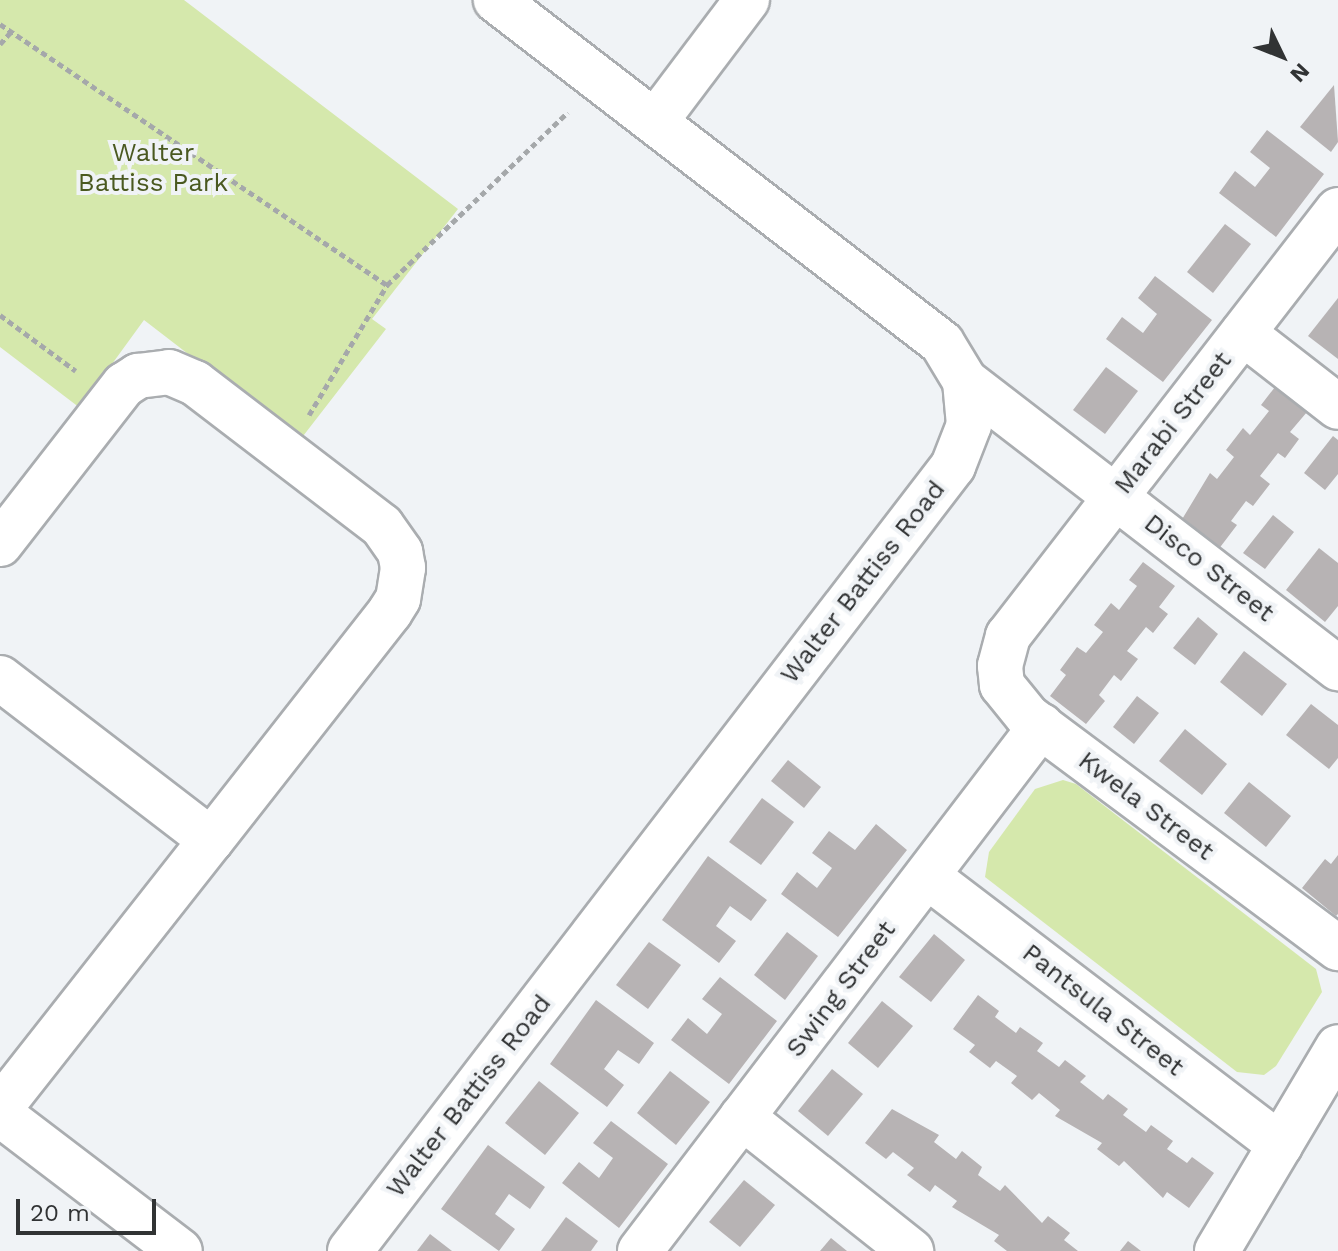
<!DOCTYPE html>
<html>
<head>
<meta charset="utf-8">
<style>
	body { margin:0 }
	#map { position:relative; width:1338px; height:1251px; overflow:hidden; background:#f0f3f6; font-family:"Work Sans",sans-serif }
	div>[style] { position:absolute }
	.green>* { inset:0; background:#d5e8ac }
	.building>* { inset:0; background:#b7b3b4 }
	.path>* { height:5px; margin-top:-2.5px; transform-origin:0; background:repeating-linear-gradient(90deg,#a5a8aa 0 6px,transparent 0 10px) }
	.roads { filter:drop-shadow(2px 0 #aaadb0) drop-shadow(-2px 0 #aaadb0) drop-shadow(0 2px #aaadb0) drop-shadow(0 -2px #aaadb0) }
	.minor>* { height:44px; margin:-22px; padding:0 22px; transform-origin:22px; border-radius:22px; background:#fff }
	span { translate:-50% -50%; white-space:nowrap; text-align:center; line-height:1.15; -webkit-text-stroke:8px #f0f3f6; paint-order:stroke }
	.park-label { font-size:26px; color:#4a5920 }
	.street-label { font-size:26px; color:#313334 }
	.north { position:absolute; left:1242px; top:16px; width:80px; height:80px; -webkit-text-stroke:6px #f0f3f6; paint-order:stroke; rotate:133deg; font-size:22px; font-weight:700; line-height:32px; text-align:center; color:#313334 }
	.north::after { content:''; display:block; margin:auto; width:28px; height:36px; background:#313334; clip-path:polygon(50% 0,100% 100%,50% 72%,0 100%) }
	.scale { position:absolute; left:16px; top:1199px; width:140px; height:36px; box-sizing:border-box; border:4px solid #313334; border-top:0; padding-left:10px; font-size:24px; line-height:28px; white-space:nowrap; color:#313334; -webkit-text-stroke:6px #f0f3f6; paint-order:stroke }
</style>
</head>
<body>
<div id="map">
	<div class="green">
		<i style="clip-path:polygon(0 0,184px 0,458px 209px,372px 319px,386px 329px,300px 440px,144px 320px,80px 408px,0 347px)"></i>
		<i style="clip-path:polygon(1063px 780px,1076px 784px,1316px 969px,1322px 992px,1276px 1066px,1264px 1075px,1237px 1072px,985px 877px,989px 852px,1035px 789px)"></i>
	</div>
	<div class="building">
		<i style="clip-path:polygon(1334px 85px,1338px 142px,1331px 152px,1300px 127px)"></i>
		<i style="clip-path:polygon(1267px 130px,1324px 174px,1276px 237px,1219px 193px,1235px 171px,1255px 187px,1270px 168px,1250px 152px)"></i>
		<i style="clip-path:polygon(1225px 224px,1251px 244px,1213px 293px,1187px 272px)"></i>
		<i style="clip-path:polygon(1155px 276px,1212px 320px,1163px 382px,1106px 339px,1122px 317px,1143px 333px,1157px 314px,1138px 298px)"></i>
		<i style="clip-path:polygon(1338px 298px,1338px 359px,1308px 336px)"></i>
		<i style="clip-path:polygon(1106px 367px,1138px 391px,1105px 434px,1073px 410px)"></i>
		<i style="clip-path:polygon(1275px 387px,1307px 412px,1290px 432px,1299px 439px,1285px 458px,1278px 453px,1260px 476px,1270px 484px,1253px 506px,1246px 501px,1231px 521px,1237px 525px,1218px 550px,1181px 521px,1210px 473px,1217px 479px,1234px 457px,1226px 450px,1243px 428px,1250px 435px,1269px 411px,1261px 405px)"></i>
		<i style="clip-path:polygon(1333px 436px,1338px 440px,1338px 474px,1325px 490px,1304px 473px)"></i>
		<i style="clip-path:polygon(1273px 515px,1294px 532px,1265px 569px,1243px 553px)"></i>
		<i style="clip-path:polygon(1319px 548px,1338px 563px,1338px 606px,1325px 622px,1286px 590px)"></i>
		<i style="clip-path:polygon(1143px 562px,1175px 586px,1159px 607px,1168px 614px,1153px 633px,1146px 627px,1127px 651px,1138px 659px,1121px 681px,1114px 675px,1099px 695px,1105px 701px,1086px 724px,1050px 696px,1066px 675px,1060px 670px,1077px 647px,1086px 653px,1103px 632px,1094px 625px,1111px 603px,1119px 610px,1137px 586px,1129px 580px)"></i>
		<i style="clip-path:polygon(1198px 617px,1218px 634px,1195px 665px,1173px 648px)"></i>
		<i style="clip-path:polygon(1244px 651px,1287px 684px,1262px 716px,1220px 682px)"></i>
		<i style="clip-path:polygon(1137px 696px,1159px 713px,1134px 744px,1113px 727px)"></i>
		<i style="clip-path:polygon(1311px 704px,1338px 725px,1338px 758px,1329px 769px,1286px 735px)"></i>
		<i style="clip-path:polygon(1185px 729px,1227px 764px,1202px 795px,1159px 761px)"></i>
		<i style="clip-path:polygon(788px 760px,821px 787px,804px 808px,771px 781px)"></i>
		<i style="clip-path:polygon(1249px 782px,1291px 816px,1266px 847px,1224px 813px)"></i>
		<i style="clip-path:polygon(762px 798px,794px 822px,761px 865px,729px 842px)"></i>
		<i style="clip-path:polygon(876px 824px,907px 850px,838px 937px,781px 894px,797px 872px,817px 888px,832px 868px,812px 853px,829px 831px,855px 850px)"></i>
		<i style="clip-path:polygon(1338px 855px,1338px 914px,1336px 916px,1302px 888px,1325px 859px,1331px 864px)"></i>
		<i style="clip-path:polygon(708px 856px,767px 900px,751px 921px,730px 906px,716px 926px,736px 941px,719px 963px,662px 920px)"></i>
		<i style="clip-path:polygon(787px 932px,818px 956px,785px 1000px,754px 975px)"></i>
		<i style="clip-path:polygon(934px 934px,965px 960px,931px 1002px,899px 977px)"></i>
		<i style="clip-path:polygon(649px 942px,681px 965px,648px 1009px,616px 985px)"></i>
		<i style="clip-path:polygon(720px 977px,777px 1021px,729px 1084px,671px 1040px,688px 1018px,707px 1034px,722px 1014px,702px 999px)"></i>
		<i style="clip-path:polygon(978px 995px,999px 1011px,995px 1017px,1016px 1033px,1020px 1027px,1043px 1043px,1037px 1051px,1059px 1067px,1065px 1060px,1086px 1076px,1080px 1082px,1103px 1100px,1108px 1094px,1128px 1109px,1123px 1115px,1146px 1132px,1151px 1125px,1173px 1141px,1167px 1149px,1187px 1163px,1192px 1157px,1214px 1173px,1189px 1208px,1167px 1192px,1163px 1198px,1124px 1161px,1119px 1166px,1097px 1149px,1102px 1143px,1055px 1116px,1060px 1110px,1039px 1093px,1032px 1100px,1011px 1083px,1017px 1076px,996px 1061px,990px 1068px,969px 1052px,975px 1045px,953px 1029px)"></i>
		<i style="clip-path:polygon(596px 1000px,654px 1043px,639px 1064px,618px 1050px,604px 1069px,624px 1085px,607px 1107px,550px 1064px)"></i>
		<i style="clip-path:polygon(882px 1001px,913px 1026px,878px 1068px,848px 1043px)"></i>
		<i style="clip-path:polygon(832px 1069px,863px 1094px,828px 1136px,798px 1111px)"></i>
		<i style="clip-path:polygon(670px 1071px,710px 1102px,676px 1145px,637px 1113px)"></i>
		<i style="clip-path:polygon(539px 1081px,579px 1113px,545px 1155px,505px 1123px)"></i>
		<i style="clip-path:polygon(892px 1109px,939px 1135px,934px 1142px,956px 1159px,962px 1151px,982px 1167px,978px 1175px,1000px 1191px,1005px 1185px,1042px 1223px,1048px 1216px,1070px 1233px,1064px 1240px,1078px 1251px,1007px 1251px,994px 1241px,999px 1235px,952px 1207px,957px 1201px,935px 1185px,930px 1192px,907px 1175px,914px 1168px,893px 1152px,886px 1159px,865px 1143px)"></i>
		<i style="clip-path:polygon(611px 1121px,668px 1164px,619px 1228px,562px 1183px,579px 1162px,599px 1178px,613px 1158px,593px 1143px)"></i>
		<i style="clip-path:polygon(488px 1145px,545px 1187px,530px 1209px,509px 1194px,495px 1214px,515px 1229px,499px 1251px,441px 1209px)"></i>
		<i style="clip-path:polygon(744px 1180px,775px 1205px,740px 1247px,709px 1222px)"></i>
		<i style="clip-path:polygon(566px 1217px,598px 1241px,591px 1251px,541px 1251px)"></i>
		<i style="clip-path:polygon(430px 1234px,452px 1251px,417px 1251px)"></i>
		<i style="clip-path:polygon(831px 1238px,847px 1251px,820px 1251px)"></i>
		<i style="clip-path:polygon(1128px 1241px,1141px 1251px,1120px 1251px)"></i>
	</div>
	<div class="path">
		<i style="left:0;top:24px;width:467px;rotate:34deg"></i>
		<i style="left:0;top:44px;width:15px;rotate:-48deg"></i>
		<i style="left:0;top:315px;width:94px;rotate:36.4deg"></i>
		<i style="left:309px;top:415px;width:152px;rotate:-59deg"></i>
		<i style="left:387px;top:285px;width:250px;rotate:-43.7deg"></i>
	</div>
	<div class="roads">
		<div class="minor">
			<i style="left:655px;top:122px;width:153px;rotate:-53deg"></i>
			<i style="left:1338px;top:210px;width:539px;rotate:127.76deg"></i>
			<i style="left:1008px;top:636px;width:31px;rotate:105deg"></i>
			<i style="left:1000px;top:666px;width:19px;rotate:84deg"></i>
			<i style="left:1002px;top:685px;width:41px;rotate:50.9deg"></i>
			<i style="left:1028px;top:717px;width:387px;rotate:36.7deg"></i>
			<i style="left:1243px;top:333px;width:120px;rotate:37.9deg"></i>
			<i style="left:965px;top:381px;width:471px;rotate:37.6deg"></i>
			<i style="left:0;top:544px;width:202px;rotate:-52.1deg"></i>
			<i style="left:124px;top:385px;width:17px;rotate:-33deg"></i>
			<i style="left:138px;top:376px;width:31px;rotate:-7deg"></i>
			<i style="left:169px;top:372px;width:28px;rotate:23deg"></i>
			<i style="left:195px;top:383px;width:235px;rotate:37.4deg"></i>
			<i style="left:382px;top:526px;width:32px;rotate:55deg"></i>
			<i style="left:400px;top:552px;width:16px;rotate:79deg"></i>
			<i style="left:403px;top:568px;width:31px;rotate:99deg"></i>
			<i style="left:398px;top:599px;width:15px;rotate:122deg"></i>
			<i style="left:390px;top:612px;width:290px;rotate:128.1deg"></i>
			<i style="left:211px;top:840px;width:266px;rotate:-142.5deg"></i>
			<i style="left:927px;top:876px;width:444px;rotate:37.3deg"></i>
			<i style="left:0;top:1108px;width:341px;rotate:-51.8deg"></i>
			<i style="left:0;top:1114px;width:226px;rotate:37.3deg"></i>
			<i style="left:742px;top:1117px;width:216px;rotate:38.4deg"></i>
			<i style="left:350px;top:1251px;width:990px;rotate:-52.47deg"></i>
			<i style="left:953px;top:466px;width:44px;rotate:-68.7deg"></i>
			<i style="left:969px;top:425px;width:44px;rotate:-95.2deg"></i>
			<i style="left:965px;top:381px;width:44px;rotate:-121.2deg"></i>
			<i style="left:942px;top:343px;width:563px;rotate:-142.44deg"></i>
			<i style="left:640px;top:1251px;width:661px;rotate:-52.63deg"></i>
			<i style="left:1217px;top:1251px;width:237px;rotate:-59.3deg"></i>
		</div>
	</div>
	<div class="park-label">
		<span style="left:153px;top:168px">Walter<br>Battiss Park</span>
	</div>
	<div class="street-label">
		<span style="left:1173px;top:423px;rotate:-52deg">Marabi Street</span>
		<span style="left:1209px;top:568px;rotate:38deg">Disco Street</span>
		<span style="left:863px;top:582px;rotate:-52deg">Walter Battiss Road</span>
		<span style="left:1146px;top:806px;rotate:37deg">Kwela Street</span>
		<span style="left:841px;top:989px;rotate:-53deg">Swing Street</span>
		<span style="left:1103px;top:1010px;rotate:38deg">Pantsula Street</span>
		<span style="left:469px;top:1096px;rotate:-52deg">Walter Battiss Road</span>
	</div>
	<div class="north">N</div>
	<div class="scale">20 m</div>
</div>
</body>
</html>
